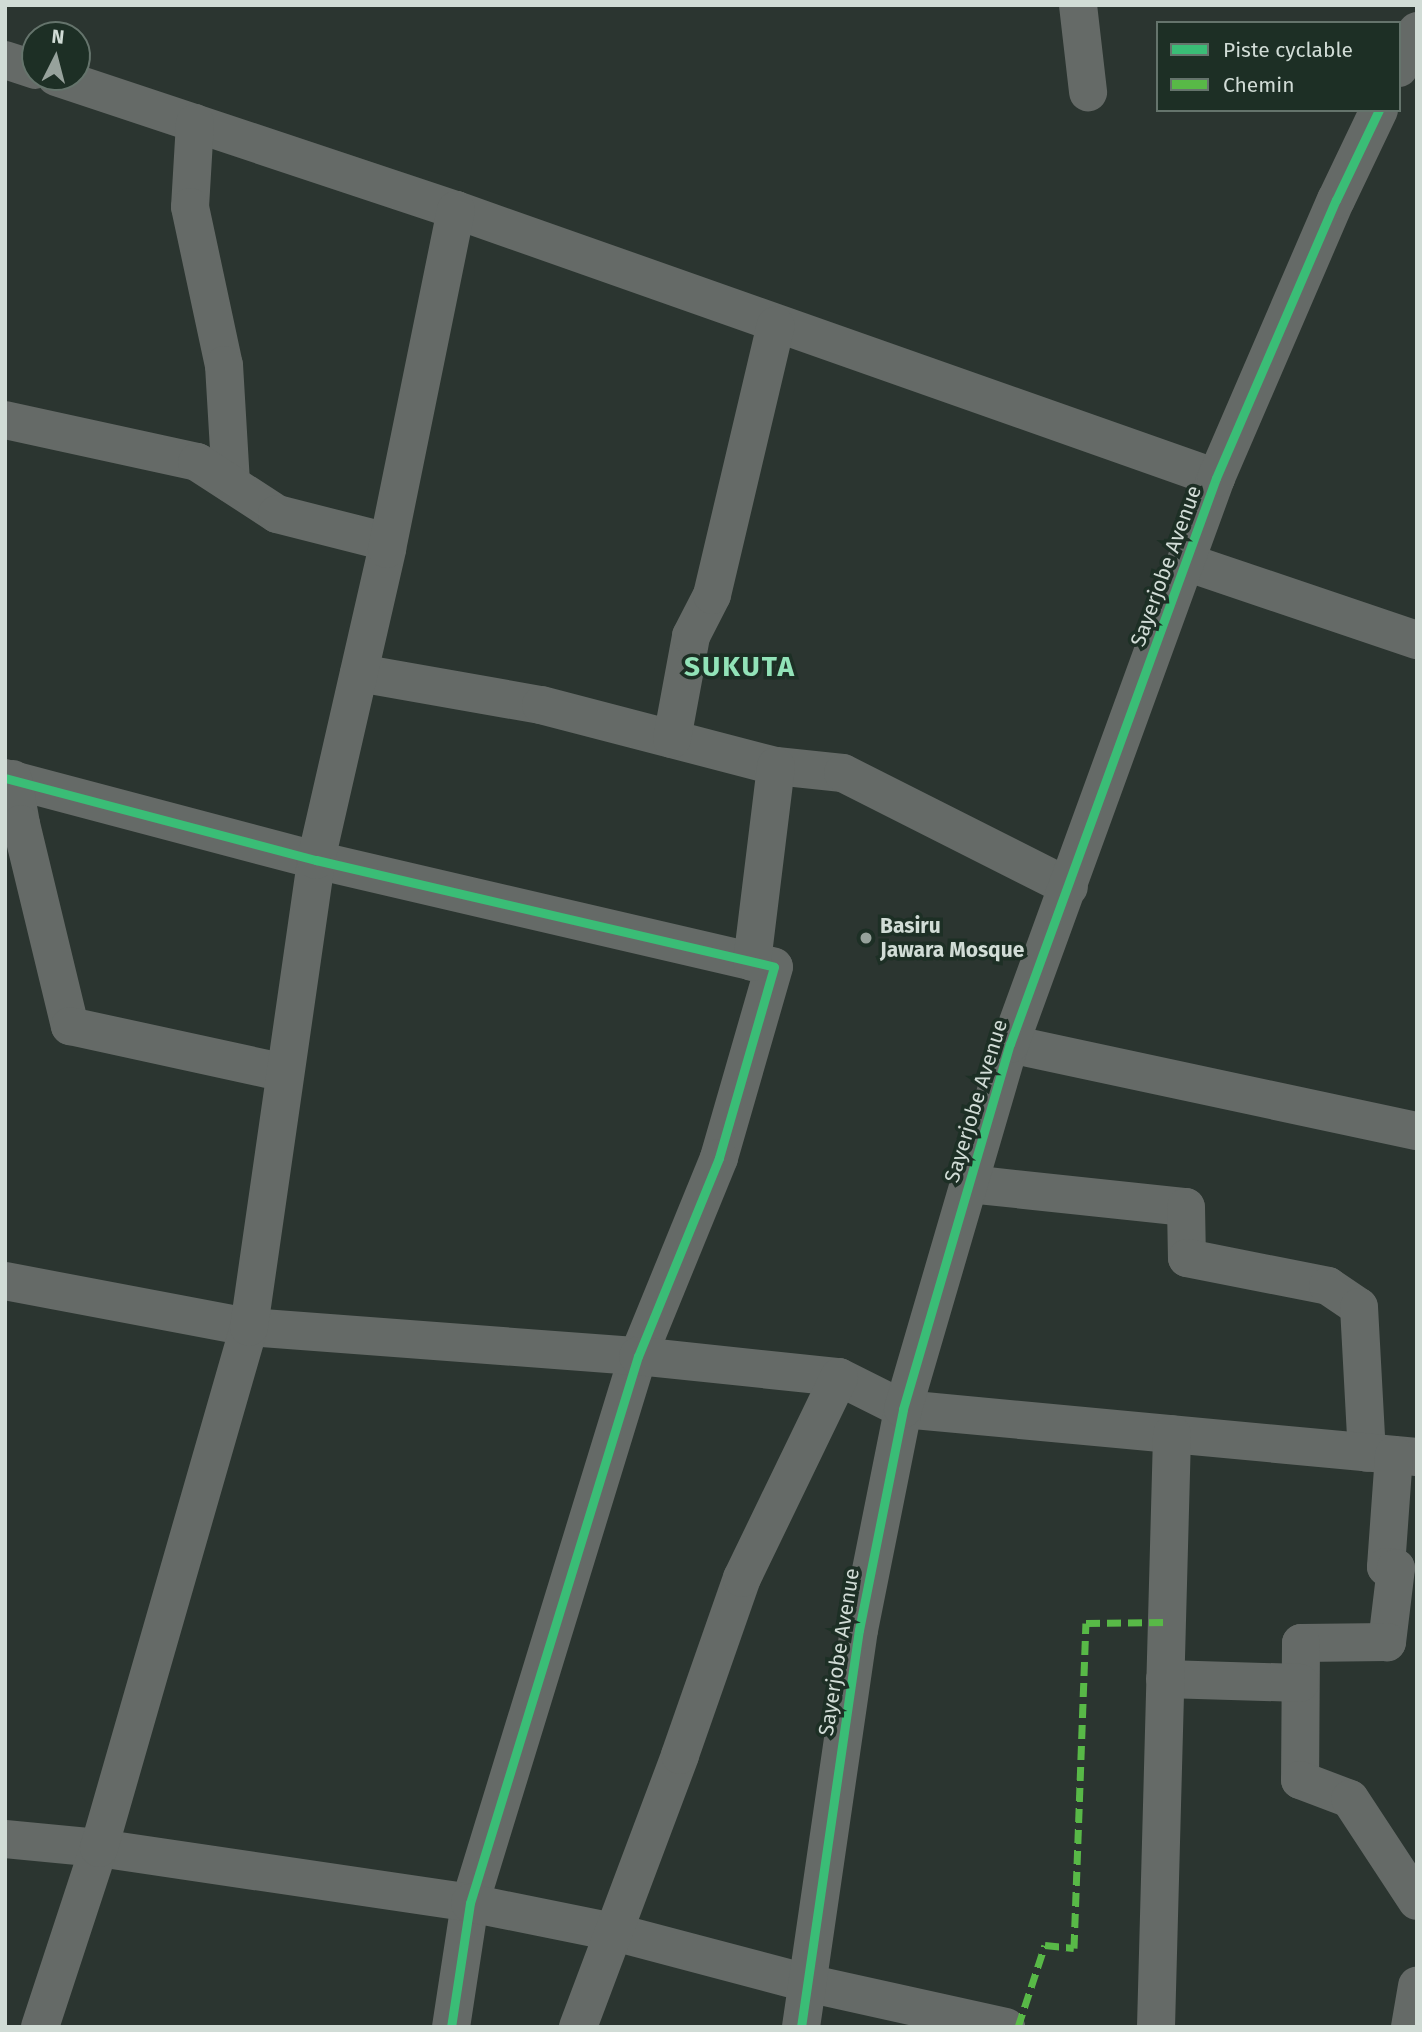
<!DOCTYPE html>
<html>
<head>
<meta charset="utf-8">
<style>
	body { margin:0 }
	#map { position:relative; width:1422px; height:2032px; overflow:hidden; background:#2b3530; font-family:"Fira Sans",sans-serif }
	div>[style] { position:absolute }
	.minor>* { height:38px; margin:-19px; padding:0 19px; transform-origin:19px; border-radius:19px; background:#656a67 }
	.quiet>* { height:7px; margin-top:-3.5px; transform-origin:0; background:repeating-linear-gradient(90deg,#58b947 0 14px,transparent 0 21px) }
	.cycleway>* { height:9px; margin:-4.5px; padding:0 4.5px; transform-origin:4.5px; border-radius:4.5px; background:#3abd76 }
	.dots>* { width:19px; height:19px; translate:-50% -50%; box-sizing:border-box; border:4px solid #1d2f25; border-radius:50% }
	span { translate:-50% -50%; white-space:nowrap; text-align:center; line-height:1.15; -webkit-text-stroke:7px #1d2f25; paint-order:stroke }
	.street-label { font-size:21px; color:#d1dcd6 }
	.poi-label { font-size:21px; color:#d1dcd6; font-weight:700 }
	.left { translate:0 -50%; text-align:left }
	.district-label { font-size:28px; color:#92e3b8; font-weight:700; letter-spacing:2px }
	.frame { position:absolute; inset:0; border:7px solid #d1dcd6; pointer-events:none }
	.legend { position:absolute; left:1156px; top:21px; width:245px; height:91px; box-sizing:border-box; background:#1d2f25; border:2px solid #65746c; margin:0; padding:9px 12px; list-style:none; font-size:21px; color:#d1dcd6 }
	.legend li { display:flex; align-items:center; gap:14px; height:35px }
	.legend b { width:35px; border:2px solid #65746c }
	.north { position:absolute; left:21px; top:21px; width:70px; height:70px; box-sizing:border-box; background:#1d2f25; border:2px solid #65746c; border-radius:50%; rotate:6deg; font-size:19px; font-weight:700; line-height:28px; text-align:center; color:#d1dcd6 }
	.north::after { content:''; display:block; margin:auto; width:24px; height:32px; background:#97a29c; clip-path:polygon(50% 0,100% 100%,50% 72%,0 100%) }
</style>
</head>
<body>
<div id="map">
	<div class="minor">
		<i style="left:1078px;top:5px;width:88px;rotate:83.4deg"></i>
		<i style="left:5px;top:60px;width:32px;rotate:18deg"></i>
		<i style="left:1399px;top:68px;width:41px;rotate:-64.1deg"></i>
		<i style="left:56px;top:77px;width:422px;rotate:18.4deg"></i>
		<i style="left:456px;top:210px;width:806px;rotate:19.42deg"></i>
		<i style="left:195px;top:123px;width:84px;rotate:93.4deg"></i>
		<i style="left:190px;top:207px;width:162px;rotate:77.9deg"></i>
		<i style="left:224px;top:365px;width:119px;rotate:86.6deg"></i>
		<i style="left:5px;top:420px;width:197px;rotate:12.3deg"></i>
		<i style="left:197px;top:462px;width:95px;rotate:33deg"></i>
		<i style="left:277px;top:514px;width:114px;rotate:14.2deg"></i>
		<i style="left:1186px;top:562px;width:244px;rotate:18.7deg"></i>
		<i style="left:359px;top:673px;width:185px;rotate:10deg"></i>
		<i style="left:541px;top:705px;width:243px;rotate:14.6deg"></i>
		<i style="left:776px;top:766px;width:67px;rotate:6deg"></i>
		<i style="left:843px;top:773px;width:253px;rotate:26.8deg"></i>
		<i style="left:672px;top:739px;width:105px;rotate:-79.5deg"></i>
		<i style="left:691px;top:636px;width:46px;rotate:-62.9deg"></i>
		<i style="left:712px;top:595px;width:277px;rotate:-76.7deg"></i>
		<i style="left:5px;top:778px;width:322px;rotate:14.8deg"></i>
		<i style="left:316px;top:860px;width:470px;rotate:13.1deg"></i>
		<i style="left:774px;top:967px;width:199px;rotate:106.1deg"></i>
		<i style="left:719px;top:1158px;width:214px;rotate:112.2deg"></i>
		<i style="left:638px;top:1356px;width:572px;rotate:107.07deg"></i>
		<i style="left:470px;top:1903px;width:125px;rotate:98.7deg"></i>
		<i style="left:13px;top:779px;width:46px;rotate:79.9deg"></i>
		<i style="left:21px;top:824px;width:208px;rotate:76.4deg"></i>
		<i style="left:70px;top:1026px;width:220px;rotate:12.3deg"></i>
		<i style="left:752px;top:962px;width:197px;rotate:-83deg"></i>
		<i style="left:1010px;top:1044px;width:416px;rotate:12.1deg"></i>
		<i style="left:969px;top:1184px;width:218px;rotate:6.1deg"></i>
		<i style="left:1186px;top:1207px;width:51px;rotate:88.9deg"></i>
		<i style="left:1187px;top:1258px;width:144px;rotate:11.2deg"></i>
		<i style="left:1328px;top:1286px;width:37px;rotate:34deg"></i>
		<i style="left:1359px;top:1307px;width:146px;rotate:86.9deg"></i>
		<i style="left:5px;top:1281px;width:248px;rotate:10.7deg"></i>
		<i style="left:249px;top:1327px;width:390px;rotate:4.3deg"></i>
		<i style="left:638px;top:1356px;width:202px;rotate:6deg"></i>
		<i style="left:839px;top:1377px;width:72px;rotate:26.6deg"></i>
		<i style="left:903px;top:1409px;width:516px;rotate:5.34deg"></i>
		<i style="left:1394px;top:1455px;width:112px;rotate:94.1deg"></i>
		<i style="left:1386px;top:1567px;width:10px;rotate:6deg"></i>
		<i style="left:1396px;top:1568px;width:75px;rotate:96.9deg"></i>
		<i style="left:1387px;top:1642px;width:86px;rotate:179.3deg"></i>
		<i style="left:1301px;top:1643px;width:137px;rotate:90.4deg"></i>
		<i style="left:1300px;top:1780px;width:53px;rotate:20.8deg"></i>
		<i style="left:1350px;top:1799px;width:122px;rotate:56.7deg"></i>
		<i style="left:1165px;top:1679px;width:135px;rotate:1.7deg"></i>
		<i style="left:5px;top:1839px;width:94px;rotate:5.5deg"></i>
		<i style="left:99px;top:1848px;width:375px;rotate:8.4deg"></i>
		<i style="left:470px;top:1903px;width:147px;rotate:11.4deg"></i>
		<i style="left:614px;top:1932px;width:200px;rotate:14.8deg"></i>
		<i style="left:807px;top:1983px;width:204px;rotate:12.5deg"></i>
		<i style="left:40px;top:2027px;width:188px;rotate:-71.8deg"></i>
		<i style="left:99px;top:1848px;width:542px;rotate:-73.94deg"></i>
		<i style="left:249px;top:1327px;width:472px;rotate:-81.8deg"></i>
		<i style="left:316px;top:860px;width:319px;rotate:-77.1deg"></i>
		<i style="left:387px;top:549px;width:346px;rotate:-78.5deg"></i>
		<i style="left:578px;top:2027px;width:290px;rotate:-69.4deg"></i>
		<i style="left:680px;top:1755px;width:188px;rotate:-70.7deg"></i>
		<i style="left:742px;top:1578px;width:223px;rotate:-64.2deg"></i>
		<i style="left:801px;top:2027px;width:401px;rotate:-81.7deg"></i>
		<i style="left:859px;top:1630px;width:225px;rotate:-78.7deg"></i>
		<i style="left:903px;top:1409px;width:380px;rotate:-73.7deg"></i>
		<i style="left:1010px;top:1044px;width:602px;rotate:-70deg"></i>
		<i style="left:1216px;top:478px;width:303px;rotate:-66.7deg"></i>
		<i style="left:1336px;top:200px;width:100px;rotate:-64.5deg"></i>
		<i style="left:1156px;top:2027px;width:593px;rotate:-88.45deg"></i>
		<i style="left:1410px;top:2027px;width:42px;rotate:-80.3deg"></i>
	</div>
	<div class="quiet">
		<i style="left:1018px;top:2027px;width:86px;rotate:-71.8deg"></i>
		<i style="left:1045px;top:1945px;width:29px;rotate:6deg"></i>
		<i style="left:1074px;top:1948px;width:325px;rotate:-87.9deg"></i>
		<i style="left:1086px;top:1623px;width:81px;rotate:-0.7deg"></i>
	</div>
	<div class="cycleway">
		<i style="left:5px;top:778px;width:322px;rotate:14.8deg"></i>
		<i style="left:316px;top:860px;width:470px;rotate:13.1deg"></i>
		<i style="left:774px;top:967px;width:199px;rotate:106.1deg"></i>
		<i style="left:719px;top:1158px;width:214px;rotate:112.2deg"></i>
		<i style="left:638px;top:1356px;width:572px;rotate:107.07deg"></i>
		<i style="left:470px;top:1903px;width:125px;rotate:98.7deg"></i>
		<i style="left:801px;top:2027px;width:401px;rotate:-81.7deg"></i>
		<i style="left:859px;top:1630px;width:225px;rotate:-78.7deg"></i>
		<i style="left:903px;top:1409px;width:380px;rotate:-73.7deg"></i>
		<i style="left:1010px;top:1044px;width:602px;rotate:-70deg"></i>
		<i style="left:1216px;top:478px;width:303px;rotate:-66.7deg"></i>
		<i style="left:1336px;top:200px;width:100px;rotate:-64.5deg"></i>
	</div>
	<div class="dots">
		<i style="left:866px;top:938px;background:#97a29c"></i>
	</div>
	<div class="street-label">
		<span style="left:1166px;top:566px;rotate:-70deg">Sayerjobe Avenue</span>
		<span style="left:976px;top:1101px;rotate:-73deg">Sayerjobe Avenue</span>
		<span style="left:839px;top:1652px;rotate:-81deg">Sayerjobe Avenue</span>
	</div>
	<div class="poi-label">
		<span class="left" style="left:880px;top:938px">Basiru<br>Jawara Mosque</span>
	</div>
	<div class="district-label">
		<span style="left:740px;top:667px">SUKUTA</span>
	</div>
	<div class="frame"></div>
	<ul class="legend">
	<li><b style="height:9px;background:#3abd76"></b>Piste cyclable</li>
	<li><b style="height:9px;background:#58b947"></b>Chemin</li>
	</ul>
	<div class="north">N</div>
</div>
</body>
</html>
